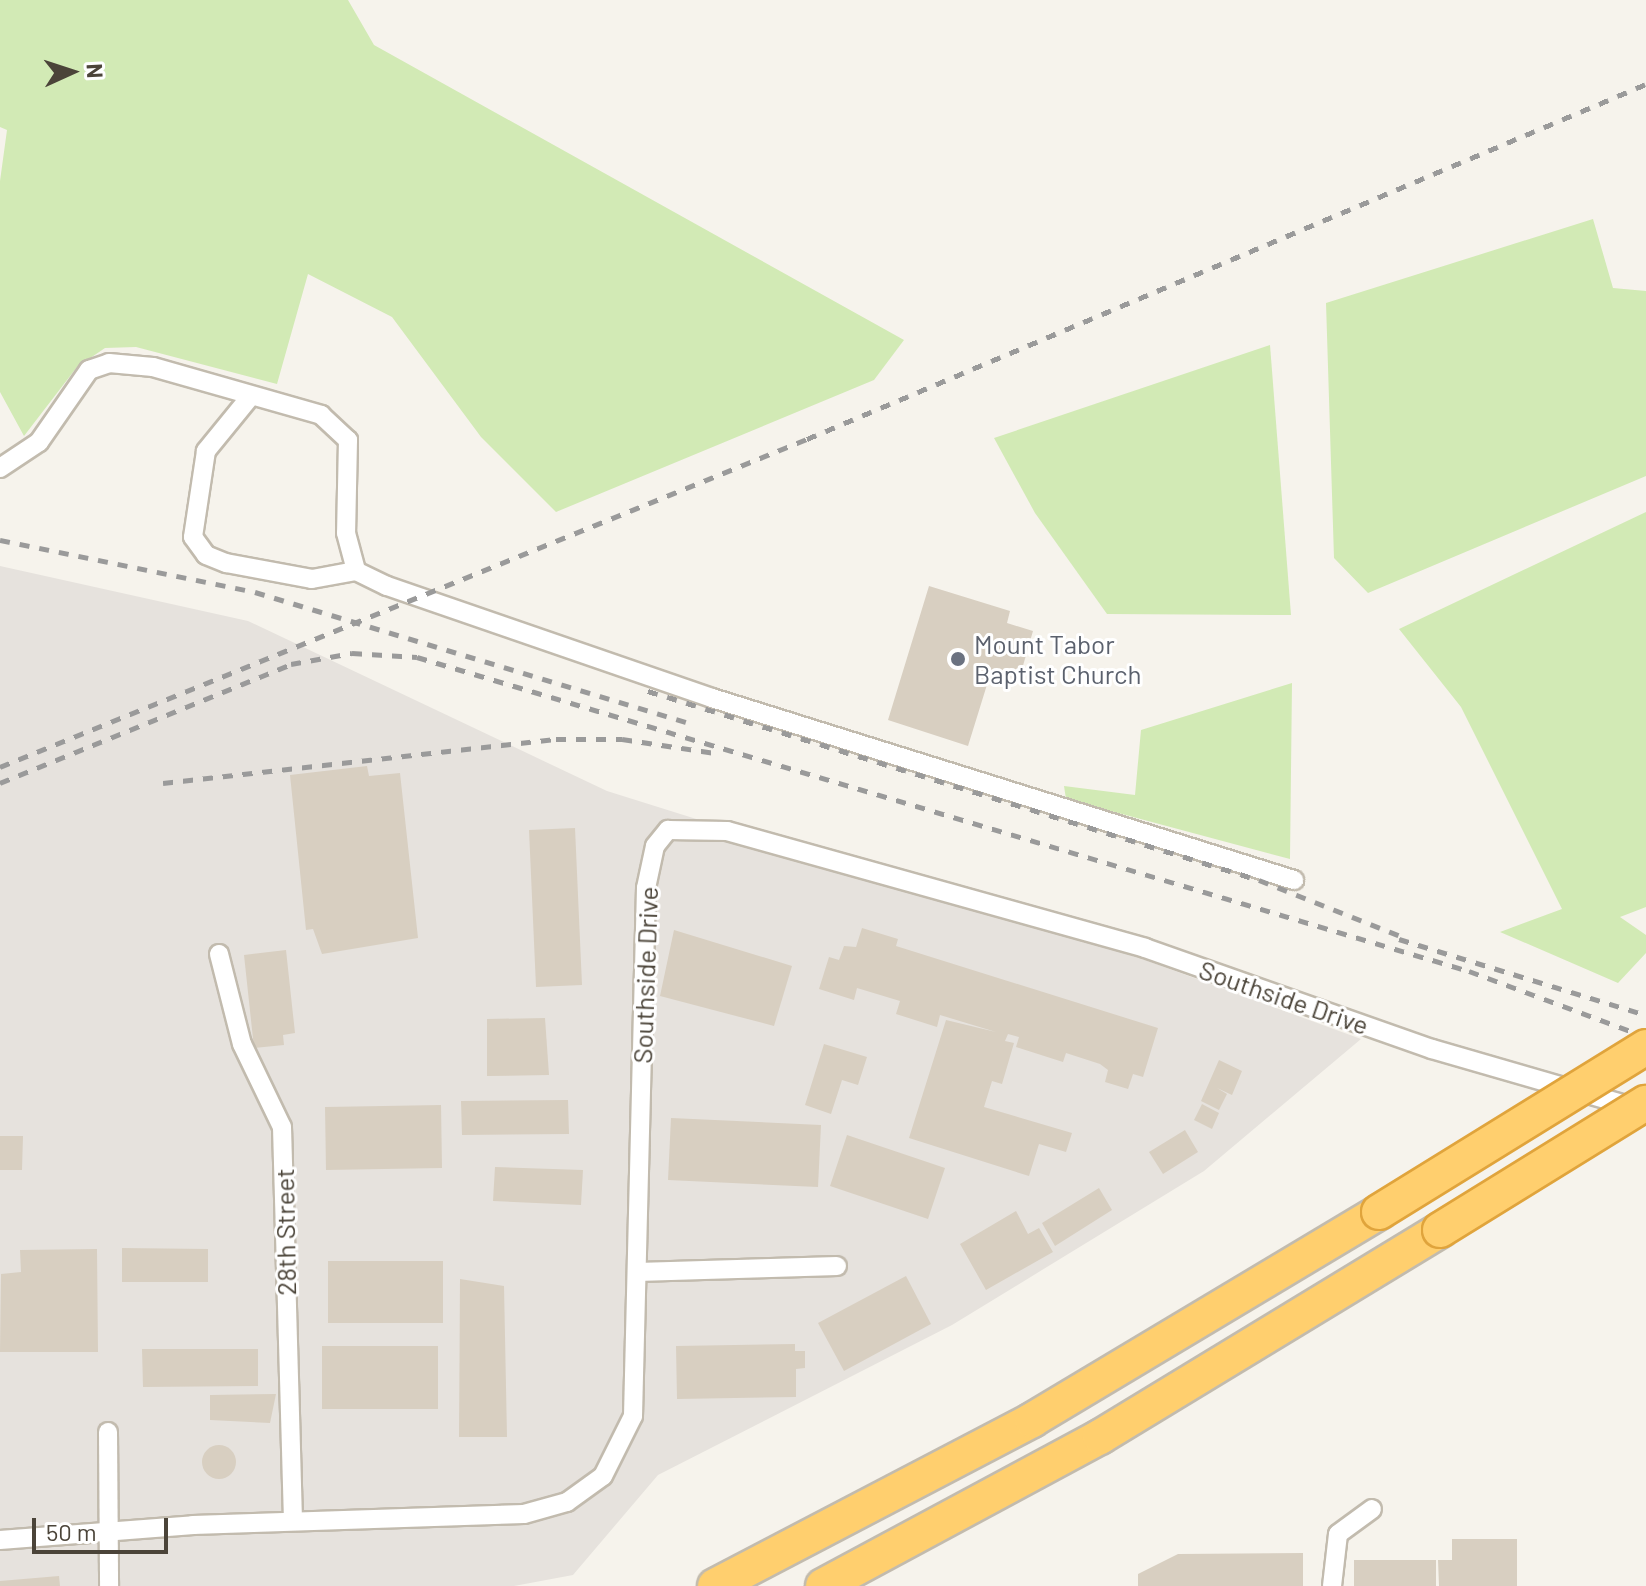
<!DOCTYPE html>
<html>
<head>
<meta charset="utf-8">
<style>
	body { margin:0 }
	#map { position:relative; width:1646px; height:1586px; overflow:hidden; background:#f6f3ec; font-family:Barlow,sans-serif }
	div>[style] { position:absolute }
	.industrial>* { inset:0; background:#e6e2dd }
	.green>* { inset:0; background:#d2eab5 }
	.building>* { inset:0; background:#d8cfc1 }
	.round { border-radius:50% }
	.roads { filter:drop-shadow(2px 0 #c2bbae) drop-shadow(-2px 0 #c2bbae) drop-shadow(0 2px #c2bbae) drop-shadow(0 -2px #c2bbae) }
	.street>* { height:18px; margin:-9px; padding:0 9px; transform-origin:9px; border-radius:9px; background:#fff }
	.highway>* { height:34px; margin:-17px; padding:0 17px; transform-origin:17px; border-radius:17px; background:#ffcf6e }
	.rail>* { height:5px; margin-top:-2.5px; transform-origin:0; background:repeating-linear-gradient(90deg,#9a9a9a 0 10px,transparent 0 20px) }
	.bridges { filter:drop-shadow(2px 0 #e0a43c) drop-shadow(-2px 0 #e0a43c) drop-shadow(0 2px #e0a43c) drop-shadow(0 -2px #e0a43c) }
	.highway-bridge>* { height:34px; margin:-17px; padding:0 17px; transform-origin:17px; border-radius:17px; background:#ffcf6e }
	.dots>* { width:22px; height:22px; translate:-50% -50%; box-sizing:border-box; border:4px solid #fff; border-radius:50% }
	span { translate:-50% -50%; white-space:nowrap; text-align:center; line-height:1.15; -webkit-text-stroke:6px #fff; paint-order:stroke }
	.worship-label { font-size:26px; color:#5b616d }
	.left { translate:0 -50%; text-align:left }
	.street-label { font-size:26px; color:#4b4439 }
	.north { position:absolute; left:32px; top:32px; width:80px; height:80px; -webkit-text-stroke:6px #fff; paint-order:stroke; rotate:87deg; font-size:22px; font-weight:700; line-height:32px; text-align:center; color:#4b4439 }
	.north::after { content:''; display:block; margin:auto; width:28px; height:36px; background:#4b4439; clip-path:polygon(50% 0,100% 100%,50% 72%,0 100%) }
	.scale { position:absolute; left:32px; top:1518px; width:136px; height:36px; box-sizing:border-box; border:4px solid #4b4439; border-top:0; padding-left:10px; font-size:24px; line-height:28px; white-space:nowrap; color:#4b4439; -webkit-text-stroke:6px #fff; paint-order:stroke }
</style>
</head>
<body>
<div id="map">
	<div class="industrial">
		<i style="clip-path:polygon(0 566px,248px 621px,607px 791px,1145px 960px,1361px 1039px,1204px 1171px,952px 1325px,658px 1475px,573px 1575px,514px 1586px,0 1586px)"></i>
	</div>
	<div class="green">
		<i style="clip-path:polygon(0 0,348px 0,374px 45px,904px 340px,874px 380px,556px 512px,481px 437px,392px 317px,308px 274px,277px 384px,136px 347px,105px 348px,77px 367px,24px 436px,0 392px,0 181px,7px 130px,0 127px)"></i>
		<i style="clip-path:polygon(1593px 219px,1613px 288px,1646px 291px,1646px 476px,1368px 593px,1334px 558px,1326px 303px)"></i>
		<i style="clip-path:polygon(1270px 345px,1291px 615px,1107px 614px,1035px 513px,994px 438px)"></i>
		<i style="clip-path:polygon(1646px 512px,1646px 907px,1620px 917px,1646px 935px,1646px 953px,1618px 983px,1500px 932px,1562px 909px,1461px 707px,1399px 629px)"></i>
		<i style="clip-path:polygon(1292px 683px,1290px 859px,1066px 799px,1064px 786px,1135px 795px,1141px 730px)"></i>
	</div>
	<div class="building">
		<i style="clip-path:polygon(929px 586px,1010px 611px,1007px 623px,1033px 631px,1018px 683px,990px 675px,968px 746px,888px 720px)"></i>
		<i style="clip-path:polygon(367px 766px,369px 776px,400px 773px,418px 938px,322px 954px,313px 929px,306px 930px,290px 775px)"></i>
		<i style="clip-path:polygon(575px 828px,582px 985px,536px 987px,529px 830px)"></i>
		<i style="clip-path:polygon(862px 928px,898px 939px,896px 946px,1158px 1028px,1143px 1077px,1133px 1074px,1128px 1089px,1105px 1082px,1108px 1070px,1100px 1064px,1066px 1053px,1063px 1062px,1016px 1047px,1019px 1037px,1008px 1034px,1005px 1041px,1014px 1043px,1002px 1084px,992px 1081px,984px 1107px,1072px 1133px,1066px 1152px,1039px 1144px,1029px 1176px,909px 1138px,946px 1020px,996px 1032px,940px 1015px,937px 1027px,896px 1014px,900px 1001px,857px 988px,854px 1000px,819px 989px,829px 957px,839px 960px,844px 946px,856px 947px)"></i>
		<i style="clip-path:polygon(674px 930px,792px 966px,774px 1026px,660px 996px)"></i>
		<i style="clip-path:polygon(286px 950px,295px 1033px,283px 1035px,284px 1045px,254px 1048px,244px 955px)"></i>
		<i style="clip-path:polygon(545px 1018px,549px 1075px,487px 1076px,487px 1019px)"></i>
		<i style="clip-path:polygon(824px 1044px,867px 1057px,858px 1085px,842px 1080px,831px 1114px,805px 1105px)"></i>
		<i style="clip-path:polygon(1219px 1060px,1242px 1071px,1232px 1095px,1217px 1088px,1227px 1094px,1219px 1110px,1201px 1101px)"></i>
		<i style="clip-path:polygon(568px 1100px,569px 1134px,462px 1135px,461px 1101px)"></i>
		<i style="clip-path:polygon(1202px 1104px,1219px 1113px,1212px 1129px,1194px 1120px)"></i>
		<i style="clip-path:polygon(441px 1105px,442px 1168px,326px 1170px,325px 1107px)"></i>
		<i style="clip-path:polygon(671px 1118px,821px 1125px,818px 1187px,668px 1180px)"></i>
		<i style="clip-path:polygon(1185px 1130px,1198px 1152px,1163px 1174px,1149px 1152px)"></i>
		<i style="clip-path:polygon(847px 1135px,945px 1168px,928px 1219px,830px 1186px)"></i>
		<i style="clip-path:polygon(0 1136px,23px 1136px,22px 1170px,0 1170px)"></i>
		<i style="clip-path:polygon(495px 1167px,583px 1170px,581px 1205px,493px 1201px)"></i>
		<i style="clip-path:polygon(1099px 1188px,1112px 1210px,1055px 1246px,1042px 1223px)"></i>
		<i style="clip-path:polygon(1016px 1211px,1028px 1234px,1039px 1228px,1053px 1252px,986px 1290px,960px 1244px)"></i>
		<i style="clip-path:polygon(122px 1248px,208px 1249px,208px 1282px,122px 1282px)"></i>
		<i style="clip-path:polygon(97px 1249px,98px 1352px,0 1352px,1px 1274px,21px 1272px,20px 1250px)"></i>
		<i style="clip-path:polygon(328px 1261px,443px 1261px,443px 1323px,328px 1323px)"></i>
		<i style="clip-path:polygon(906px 1276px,931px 1324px,844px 1371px,818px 1323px)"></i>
		<i style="clip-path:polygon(460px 1279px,504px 1286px,507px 1437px,459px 1437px)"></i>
		<i style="clip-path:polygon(795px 1344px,795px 1351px,805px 1351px,805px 1368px,796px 1369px,796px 1397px,677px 1399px,676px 1346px)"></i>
		<i style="clip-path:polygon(322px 1346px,438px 1346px,438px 1409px,322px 1409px)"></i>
		<i style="clip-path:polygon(142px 1349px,258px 1349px,258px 1386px,143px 1387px)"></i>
		<i style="clip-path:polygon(276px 1394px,270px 1423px,210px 1420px,210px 1395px)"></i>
		<i class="round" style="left:202px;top:1445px;width:34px;height:34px"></i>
		<i style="clip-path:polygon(1452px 1539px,1517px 1539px,1517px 1586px,1439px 1586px,1438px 1560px,1452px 1560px)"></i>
		<i style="clip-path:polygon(1303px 1553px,1303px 1586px,1138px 1586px,1138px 1574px,1178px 1554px)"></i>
		<i style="clip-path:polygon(1354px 1560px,1436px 1560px,1436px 1586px,1354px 1586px)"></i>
		<i style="clip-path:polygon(59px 1576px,60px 1586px,0 1586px,0 1581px)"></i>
	</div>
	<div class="roads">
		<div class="street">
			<i style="left:250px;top:397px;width:70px;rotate:129.2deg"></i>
			<i style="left:206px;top:451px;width:87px;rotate:98.6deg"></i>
			<i style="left:193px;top:537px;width:22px;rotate:54deg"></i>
			<i style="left:206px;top:555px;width:22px;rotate:22deg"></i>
			<i style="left:226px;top:563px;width:87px;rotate:10.5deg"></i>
			<i style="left:312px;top:579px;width:45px;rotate:-10.3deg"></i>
			<i style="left:0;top:468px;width:47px;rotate:-33.7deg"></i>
			<i style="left:39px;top:442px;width:88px;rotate:-55.2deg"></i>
			<i style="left:89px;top:370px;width:21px;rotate:-19deg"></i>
			<i style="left:109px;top:363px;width:44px;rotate:5.2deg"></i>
			<i style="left:153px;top:367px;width:175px;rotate:15.9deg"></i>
			<i style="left:321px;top:415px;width:37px;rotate:43deg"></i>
			<i style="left:348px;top:440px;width:93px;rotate:91.2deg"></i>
			<i style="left:346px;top:533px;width:39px;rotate:75deg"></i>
			<i style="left:356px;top:571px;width:34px;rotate:26deg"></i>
			<i style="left:387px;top:586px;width:344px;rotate:19deg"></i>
			<i style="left:712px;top:698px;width:610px;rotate:17.37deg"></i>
			<i style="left:219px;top:954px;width:93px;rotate:75.7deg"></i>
			<i style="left:242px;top:1044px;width:92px;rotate:64.3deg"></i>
			<i style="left:282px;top:1127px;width:394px;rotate:88.4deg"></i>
			<i style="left:638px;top:1272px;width:199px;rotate:-1.7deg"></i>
			<i style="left:108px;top:1432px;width:154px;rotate:89.6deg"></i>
			<i style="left:0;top:1540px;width:194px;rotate:-4.4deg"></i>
			<i style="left:193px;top:1525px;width:331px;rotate:-1.9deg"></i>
			<i style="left:524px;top:1514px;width:45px;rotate:-15.6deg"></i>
			<i style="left:567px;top:1502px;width:44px;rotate:-35.8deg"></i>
			<i style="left:603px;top:1476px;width:67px;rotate:-63.4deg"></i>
			<i style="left:633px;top:1416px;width:528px;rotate:-88.59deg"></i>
			<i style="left:646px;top:888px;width:43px;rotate:-77.9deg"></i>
			<i style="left:655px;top:846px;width:21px;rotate:-51deg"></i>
			<i style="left:668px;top:830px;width:59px;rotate:1deg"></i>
			<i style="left:727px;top:831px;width:434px;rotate:15.6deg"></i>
			<i style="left:1145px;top:948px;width:304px;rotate:19.4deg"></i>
			<i style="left:1432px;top:1049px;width:212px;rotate:16.1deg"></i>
			<i style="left:1332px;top:1586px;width:52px;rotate:-83.4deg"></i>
			<i style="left:1338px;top:1534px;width:42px;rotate:-36.3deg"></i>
		</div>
		<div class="highway">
			<i style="left:715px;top:1586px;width:358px;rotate:-27.6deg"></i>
			<i style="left:1032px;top:1420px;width:405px;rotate:-30.9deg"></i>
			<i style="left:823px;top:1586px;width:315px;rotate:-28.3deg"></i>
			<i style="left:1100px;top:1437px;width:398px;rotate:-31.3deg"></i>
		</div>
	</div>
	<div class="rail">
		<i style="left:0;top:540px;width:260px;rotate:11.5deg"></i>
		<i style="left:255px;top:592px;width:460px;rotate:16.8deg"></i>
		<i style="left:648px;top:691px;width:640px;rotate:17.19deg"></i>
		<i style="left:1259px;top:880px;width:160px;rotate:21.6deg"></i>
		<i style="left:0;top:767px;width:871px;rotate:-22.12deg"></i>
		<i style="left:807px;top:439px;width:911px;rotate:-22.93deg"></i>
		<i style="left:0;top:783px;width:314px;rotate:-22.2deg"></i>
		<i style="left:291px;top:664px;width:62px;rotate:-10.2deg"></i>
		<i style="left:352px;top:653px;width:65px;rotate:3.5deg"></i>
		<i style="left:417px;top:657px;width:1098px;rotate:16.62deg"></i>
		<i style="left:1469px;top:971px;width:189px;rotate:20.4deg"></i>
		<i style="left:163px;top:783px;width:395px;rotate:-6.4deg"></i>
		<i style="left:556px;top:739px;width:66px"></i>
		<i style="left:622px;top:739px;width:94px;rotate:8.6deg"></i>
		<i style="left:1399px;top:939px;width:258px;rotate:17.1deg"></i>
	</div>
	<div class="bridges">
		<div class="highway-bridge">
			<i style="left:1379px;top:1212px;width:314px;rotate:-31.7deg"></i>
			<i style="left:1440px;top:1230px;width:242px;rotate:-31.7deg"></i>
		</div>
	</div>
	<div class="dots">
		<i style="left:958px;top:659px;background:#6b7280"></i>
	</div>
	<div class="worship-label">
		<span class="left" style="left:974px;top:659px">Mount Tabor<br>Baptist Church</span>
	</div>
	<div class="street-label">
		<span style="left:645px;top:975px;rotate:-88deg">Southside Drive</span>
		<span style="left:1284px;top:997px;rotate:19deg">Southside Drive</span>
		<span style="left:285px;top:1232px;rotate:-91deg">28th Street</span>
	</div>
	<div class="north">N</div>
	<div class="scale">50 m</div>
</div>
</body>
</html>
